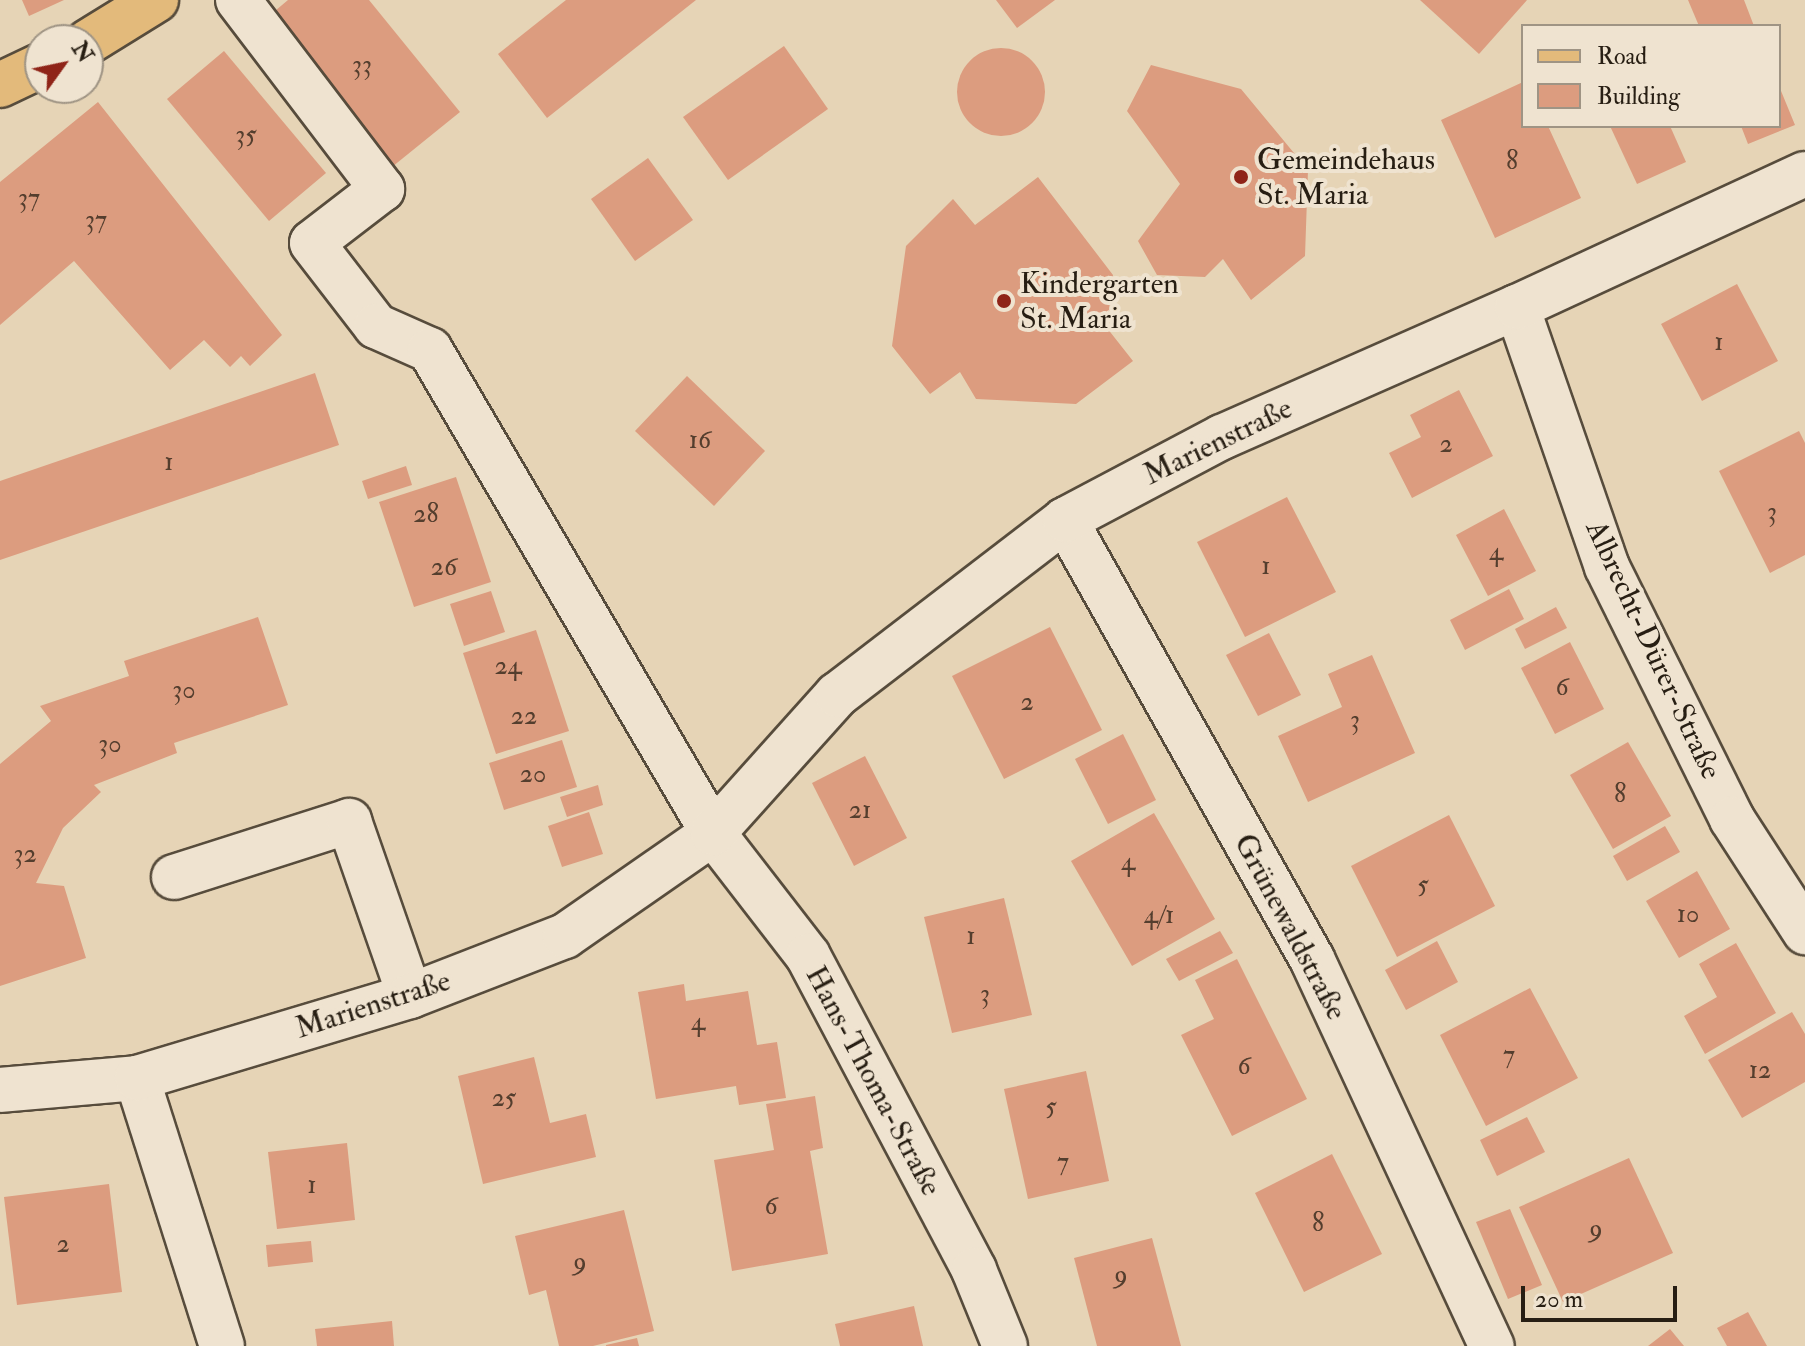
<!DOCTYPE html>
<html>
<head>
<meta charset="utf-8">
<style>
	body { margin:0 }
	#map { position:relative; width:1805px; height:1346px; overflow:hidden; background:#e6d4b6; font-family:"IM FELL Double Pica",serif }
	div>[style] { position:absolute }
	.building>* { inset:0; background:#dc9c7f }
	.round { border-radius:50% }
	.roads { filter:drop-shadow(2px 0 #574c3c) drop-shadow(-2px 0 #574c3c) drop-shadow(0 2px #574c3c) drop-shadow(0 -2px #574c3c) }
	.minor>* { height:44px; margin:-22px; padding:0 22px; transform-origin:22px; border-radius:22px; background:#efe3d0 }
	.major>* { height:44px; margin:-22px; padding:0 22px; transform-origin:22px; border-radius:22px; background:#e3ba7b }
	.dots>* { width:22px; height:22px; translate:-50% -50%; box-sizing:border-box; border:4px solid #efe3d0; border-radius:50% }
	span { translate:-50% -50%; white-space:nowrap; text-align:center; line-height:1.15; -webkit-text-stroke:8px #efe3d0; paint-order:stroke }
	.number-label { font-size:26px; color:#543e2e }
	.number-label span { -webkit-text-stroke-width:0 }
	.poi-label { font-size:30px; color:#271e13 }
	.left { translate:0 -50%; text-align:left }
	.street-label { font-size:30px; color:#271e13 }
	.legend { position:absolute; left:1521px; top:24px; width:260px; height:104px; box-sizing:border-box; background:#efe3d0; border:2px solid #9f9484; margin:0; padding:10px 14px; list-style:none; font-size:24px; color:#271e13 }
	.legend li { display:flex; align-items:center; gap:16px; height:40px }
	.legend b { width:40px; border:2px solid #9f9484 }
	.north { position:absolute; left:24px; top:24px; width:80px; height:80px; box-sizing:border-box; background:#efe3d0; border:2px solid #9f9484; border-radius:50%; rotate:57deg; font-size:22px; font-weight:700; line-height:32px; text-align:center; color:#271e13 }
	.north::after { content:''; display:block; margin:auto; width:28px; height:36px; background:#8f2418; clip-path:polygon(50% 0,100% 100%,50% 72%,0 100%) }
	.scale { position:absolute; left:1521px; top:1286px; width:156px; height:36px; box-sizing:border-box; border:4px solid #271e13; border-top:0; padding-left:10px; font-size:24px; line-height:28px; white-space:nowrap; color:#271e13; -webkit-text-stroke:6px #efe3d0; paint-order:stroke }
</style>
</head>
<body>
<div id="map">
	<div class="building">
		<i style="clip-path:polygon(22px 0,64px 0,29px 16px)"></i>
		<i style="clip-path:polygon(288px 0,369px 0,460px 112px,387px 171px,263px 21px)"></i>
		<i style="clip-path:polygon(566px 0,696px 0,547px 118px,498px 54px)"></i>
		<i style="clip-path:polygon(996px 0,1055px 0,1017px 28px)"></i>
		<i style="clip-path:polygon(1420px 0,1527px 0,1479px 54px)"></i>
		<i style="clip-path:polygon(1688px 0,1744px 0,1754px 26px,1699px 26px)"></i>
		<i style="clip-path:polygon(784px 46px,828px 109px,728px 180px,683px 117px)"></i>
		<i class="round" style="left:957px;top:48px;width:88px;height:88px"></i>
		<i style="clip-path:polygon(224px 51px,326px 173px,269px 221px,167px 99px)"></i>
		<i style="clip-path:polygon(1151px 65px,1241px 89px,1308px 170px,1305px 256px,1251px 300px,1223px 259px,1205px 277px,1157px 275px,1138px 241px,1180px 184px,1127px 111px)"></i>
		<i style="clip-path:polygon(1523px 82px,1523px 126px,1548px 126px,1581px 198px,1495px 238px,1441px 120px)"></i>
		<i style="clip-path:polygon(1779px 86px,1795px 125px,1748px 144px,1741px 126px,1779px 126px)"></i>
		<i style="clip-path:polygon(98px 102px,282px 335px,250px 366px,241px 356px,230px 367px,204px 340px,170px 370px,74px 261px,0 325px,0 182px)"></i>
		<i style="clip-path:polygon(1610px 126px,1670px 126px,1686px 162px,1637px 184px)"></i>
		<i style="clip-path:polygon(648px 158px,693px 220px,635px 261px,591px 199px)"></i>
		<i style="clip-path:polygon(1038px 177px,1113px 275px,1107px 328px,1133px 361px,1076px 404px,976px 399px,960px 372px,930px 394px,892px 346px,906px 246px,953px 199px,975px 225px)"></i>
		<i style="clip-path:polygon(1737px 284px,1778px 361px,1702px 401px,1661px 324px)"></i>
		<i style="clip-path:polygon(315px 373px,339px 445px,0 560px,0 481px)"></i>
		<i style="clip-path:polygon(687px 376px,765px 451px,714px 506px,635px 431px)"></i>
		<i style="clip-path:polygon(1459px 390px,1493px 456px,1412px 498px,1389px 453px,1421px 437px,1410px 415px)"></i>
		<i style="clip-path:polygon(1799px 431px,1805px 443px,1805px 555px,1770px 573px,1719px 471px)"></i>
		<i style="clip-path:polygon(406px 466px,412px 485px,368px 499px,362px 481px)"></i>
		<i style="clip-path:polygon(456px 477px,491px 582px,414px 607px,379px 502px)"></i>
		<i style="clip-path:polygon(1287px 497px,1336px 592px,1245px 637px,1197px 542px)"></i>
		<i style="clip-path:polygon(1504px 509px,1536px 571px,1488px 596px,1456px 535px)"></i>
		<i style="clip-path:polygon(1509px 589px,1524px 619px,1465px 650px,1450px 620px)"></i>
		<i style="clip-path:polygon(491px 591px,505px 632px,464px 646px,450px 604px)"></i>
		<i style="clip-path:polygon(1556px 607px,1567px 628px,1525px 649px,1515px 629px)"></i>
		<i style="clip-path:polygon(258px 617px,288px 705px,174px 743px,177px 753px,94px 785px,101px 792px,63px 828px,36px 883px,64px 886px,86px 958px,0 986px,0 764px,51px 721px,40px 706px,129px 676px,124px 661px)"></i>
		<i style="clip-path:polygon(1050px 627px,1102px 730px,1004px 779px,952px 676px)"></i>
		<i style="clip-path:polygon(536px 630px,569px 731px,496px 754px,463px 653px)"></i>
		<i style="clip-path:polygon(1269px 633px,1301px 695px,1258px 716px,1226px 655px)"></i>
		<i style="clip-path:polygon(1570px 642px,1604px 709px,1555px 734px,1521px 668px)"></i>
		<i style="clip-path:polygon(1372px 655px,1415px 753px,1308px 802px,1278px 736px,1342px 707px,1328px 674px)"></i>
		<i style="clip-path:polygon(1123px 734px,1156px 800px,1108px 824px,1075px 759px)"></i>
		<i style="clip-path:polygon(562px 740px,577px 787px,504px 810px,489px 763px)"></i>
		<i style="clip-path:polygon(1628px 742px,1671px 816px,1613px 849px,1570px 775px)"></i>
		<i style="clip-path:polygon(865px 756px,907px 838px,854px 866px,812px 783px)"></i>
		<i style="clip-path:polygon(598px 785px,603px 805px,567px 817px,560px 797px)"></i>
		<i style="clip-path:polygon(589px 812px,603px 854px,562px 867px,548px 826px)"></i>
		<i style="clip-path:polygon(1154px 813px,1215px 919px,1132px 966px,1071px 861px)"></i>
		<i style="clip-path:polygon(1449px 815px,1495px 906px,1397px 957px,1351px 866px)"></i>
		<i style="clip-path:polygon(1665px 826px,1680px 852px,1627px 881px,1613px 856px)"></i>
		<i style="clip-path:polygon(1697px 871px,1730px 929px,1679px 958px,1646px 901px)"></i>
		<i style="clip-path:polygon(1004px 898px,1032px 1015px,952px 1033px,924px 917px)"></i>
		<i style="clip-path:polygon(1220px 931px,1233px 953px,1179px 981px,1166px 959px)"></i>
		<i style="clip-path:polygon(1437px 941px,1458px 982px,1406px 1010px,1385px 970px)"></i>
		<i style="clip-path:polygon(1736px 943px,1776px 1013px,1705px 1054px,1684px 1016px,1717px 997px,1699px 964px)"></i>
		<i style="clip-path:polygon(1237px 959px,1307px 1099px,1232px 1136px,1181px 1035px,1214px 1019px,1195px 980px)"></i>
		<i style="clip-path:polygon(684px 984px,686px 1001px,748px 991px,757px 1045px,777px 1042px,786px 1098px,739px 1105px,736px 1086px,656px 1099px,638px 992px)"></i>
		<i style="clip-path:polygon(1530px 988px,1578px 1078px,1486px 1126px,1440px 1035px)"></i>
		<i style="clip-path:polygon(1792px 1012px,1805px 1034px,1805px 1082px,1742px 1118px,1708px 1060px)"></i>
		<i style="clip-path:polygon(534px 1057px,550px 1123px,586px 1114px,596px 1157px,483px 1184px,458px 1076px)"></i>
		<i style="clip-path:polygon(1086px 1071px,1109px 1181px,1028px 1199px,1004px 1089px)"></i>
		<i style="clip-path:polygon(815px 1096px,823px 1148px,810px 1151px,828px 1254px,732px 1271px,714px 1160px,774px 1150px,766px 1104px)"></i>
		<i style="clip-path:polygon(1527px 1117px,1545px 1152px,1497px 1176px,1480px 1140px)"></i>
		<i style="clip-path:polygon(347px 1143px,355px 1220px,277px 1229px,268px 1152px)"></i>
		<i style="clip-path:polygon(1332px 1154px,1382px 1254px,1304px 1292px,1255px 1193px)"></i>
		<i style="clip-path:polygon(1629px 1158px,1673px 1253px,1563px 1302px,1519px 1207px)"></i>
		<i style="clip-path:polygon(109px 1184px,122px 1292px,17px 1305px,4px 1197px)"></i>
		<i style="clip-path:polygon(1510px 1209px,1542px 1285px,1508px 1299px,1476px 1222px)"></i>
		<i style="clip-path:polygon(624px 1210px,654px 1331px,593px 1346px,559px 1346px,546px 1290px,529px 1295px,515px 1236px)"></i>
		<i style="clip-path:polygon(1152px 1238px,1181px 1346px,1097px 1346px,1074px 1258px)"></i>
		<i style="clip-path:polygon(311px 1241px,313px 1262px,268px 1267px,266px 1245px)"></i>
		<i style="clip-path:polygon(914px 1306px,923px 1346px,840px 1346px,835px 1324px)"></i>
		<i style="clip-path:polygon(1748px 1312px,1767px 1346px,1727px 1346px,1717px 1328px)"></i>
		<i style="clip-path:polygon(392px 1321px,394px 1346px,317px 1346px,315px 1329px)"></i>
		<i style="clip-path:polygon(1670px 1329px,1684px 1346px,1648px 1346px)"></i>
		<i style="clip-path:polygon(637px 1338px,639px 1346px,606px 1346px,606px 1345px)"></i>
	</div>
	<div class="roads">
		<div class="minor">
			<i style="left:238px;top:0;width:238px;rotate:52.7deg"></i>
			<i style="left:382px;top:189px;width:88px;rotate:142.4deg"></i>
			<i style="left:312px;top:243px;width:105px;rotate:52.4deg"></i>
			<i style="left:376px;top:326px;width:59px;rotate:24deg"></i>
			<i style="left:430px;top:350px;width:560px;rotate:59.63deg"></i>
			<i style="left:713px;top:833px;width:155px;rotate:52.3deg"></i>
			<i style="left:808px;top:956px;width:355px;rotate:62.1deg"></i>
			<i style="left:974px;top:1270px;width:82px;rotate:67.8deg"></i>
			<i style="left:1517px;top:307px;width:275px;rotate:70.9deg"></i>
			<i style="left:1607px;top:567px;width:281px;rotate:63.6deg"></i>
			<i style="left:1732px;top:819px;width:135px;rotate:57.1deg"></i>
			<i style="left:1065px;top:520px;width:504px;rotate:60.64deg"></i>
			<i style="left:1312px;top:959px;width:427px;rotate:65.1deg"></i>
			<i style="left:174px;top:877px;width:184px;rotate:-17.7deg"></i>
			<i style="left:349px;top:821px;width:185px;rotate:70.8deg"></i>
			<i style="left:137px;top:1078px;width:281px;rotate:72.4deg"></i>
			<i style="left:0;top:1090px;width:138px;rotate:-5deg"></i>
			<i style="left:137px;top:1078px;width:285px;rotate:-16.7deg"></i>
			<i style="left:410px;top:996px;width:166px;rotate:-21.2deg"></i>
			<i style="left:565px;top:936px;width:180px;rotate:-34.8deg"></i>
			<i style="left:713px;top:833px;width:186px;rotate:-48.1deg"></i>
			<i style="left:837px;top:695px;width:287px;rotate:-37.5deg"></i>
			<i style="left:1065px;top:520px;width:178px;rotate:-27.9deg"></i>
			<i style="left:1222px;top:437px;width:322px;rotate:-23.8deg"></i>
			<i style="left:1517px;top:307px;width:317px;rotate:-24.8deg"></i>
		</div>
		<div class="major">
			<i style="left:88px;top:42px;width:80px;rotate:-31.7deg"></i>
			<i style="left:0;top:85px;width:44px;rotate:-25.4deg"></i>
		</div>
	</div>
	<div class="dots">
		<i style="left:1241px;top:177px;background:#8f2418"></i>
		<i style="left:1004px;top:301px;background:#8f2418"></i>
	</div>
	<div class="number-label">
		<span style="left:362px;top:66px">33</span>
		<span style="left:246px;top:136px">35</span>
		<span style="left:1512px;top:162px">8</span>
		<span style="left:29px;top:199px">37</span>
		<span style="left:96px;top:221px">37</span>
		<span style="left:1719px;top:343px">1</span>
		<span style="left:700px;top:441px">16</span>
		<span style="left:1446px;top:445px">2</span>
		<span style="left:169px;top:463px">1</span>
		<span style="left:1772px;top:513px">3</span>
		<span style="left:426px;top:515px">28</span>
		<span style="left:1496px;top:553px">4</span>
		<span style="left:1266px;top:567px">1</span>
		<span style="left:444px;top:568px">26</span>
		<span style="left:508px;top:667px">24</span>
		<span style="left:1562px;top:688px">6</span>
		<span style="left:184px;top:691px">30</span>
		<span style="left:1027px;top:703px">2</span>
		<span style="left:524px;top:717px">22</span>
		<span style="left:1355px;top:721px">3</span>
		<span style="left:110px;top:745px">30</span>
		<span style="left:533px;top:775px">20</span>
		<span style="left:1620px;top:795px">8</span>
		<span style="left:860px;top:811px">21</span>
		<span style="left:25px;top:855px">32</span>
		<span style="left:1128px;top:863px">4</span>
		<span style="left:1423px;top:886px">5</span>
		<span style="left:1688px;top:915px">10</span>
		<span style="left:1159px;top:916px">4/1</span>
		<span style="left:971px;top:937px">1</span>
		<span style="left:985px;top:995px">3</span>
		<span style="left:698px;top:1023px">4</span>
		<span style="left:1509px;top:1056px">7</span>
		<span style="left:1244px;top:1067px">6</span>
		<span style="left:1760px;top:1071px">12</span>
		<span style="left:504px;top:1099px">25</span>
		<span style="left:1051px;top:1108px">5</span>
		<span style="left:1063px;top:1163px">7</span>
		<span style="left:312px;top:1186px">1</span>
		<span style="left:771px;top:1207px">6</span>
		<span style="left:1318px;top:1224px">8</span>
		<span style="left:1596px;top:1230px">9</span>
		<span style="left:63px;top:1245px">2</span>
		<span style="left:580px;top:1263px">9</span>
		<span style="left:1121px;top:1276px">9</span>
	</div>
	<div class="poi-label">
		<span class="left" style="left:1257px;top:177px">Gemeindehaus<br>St. Maria</span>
		<span class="left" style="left:1020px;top:301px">Kindergarten<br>St. Maria</span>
	</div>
	<div class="street-label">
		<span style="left:1218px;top:442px;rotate:-26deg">Marienstraße</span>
		<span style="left:1653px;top:650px;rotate:65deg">Albrecht-Dürer-Straße</span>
		<span style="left:1290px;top:927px;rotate:62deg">Grünewaldstraße</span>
		<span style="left:373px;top:1005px;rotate:-18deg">Marienstraße</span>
		<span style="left:873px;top:1081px;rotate:62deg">Hans-Thoma-Straße</span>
	</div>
	<ul class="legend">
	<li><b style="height:10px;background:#e3ba7b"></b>Road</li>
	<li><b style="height:22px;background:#dc9c7f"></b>Building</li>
	</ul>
	<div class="north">N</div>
	<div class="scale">20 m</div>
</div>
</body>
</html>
